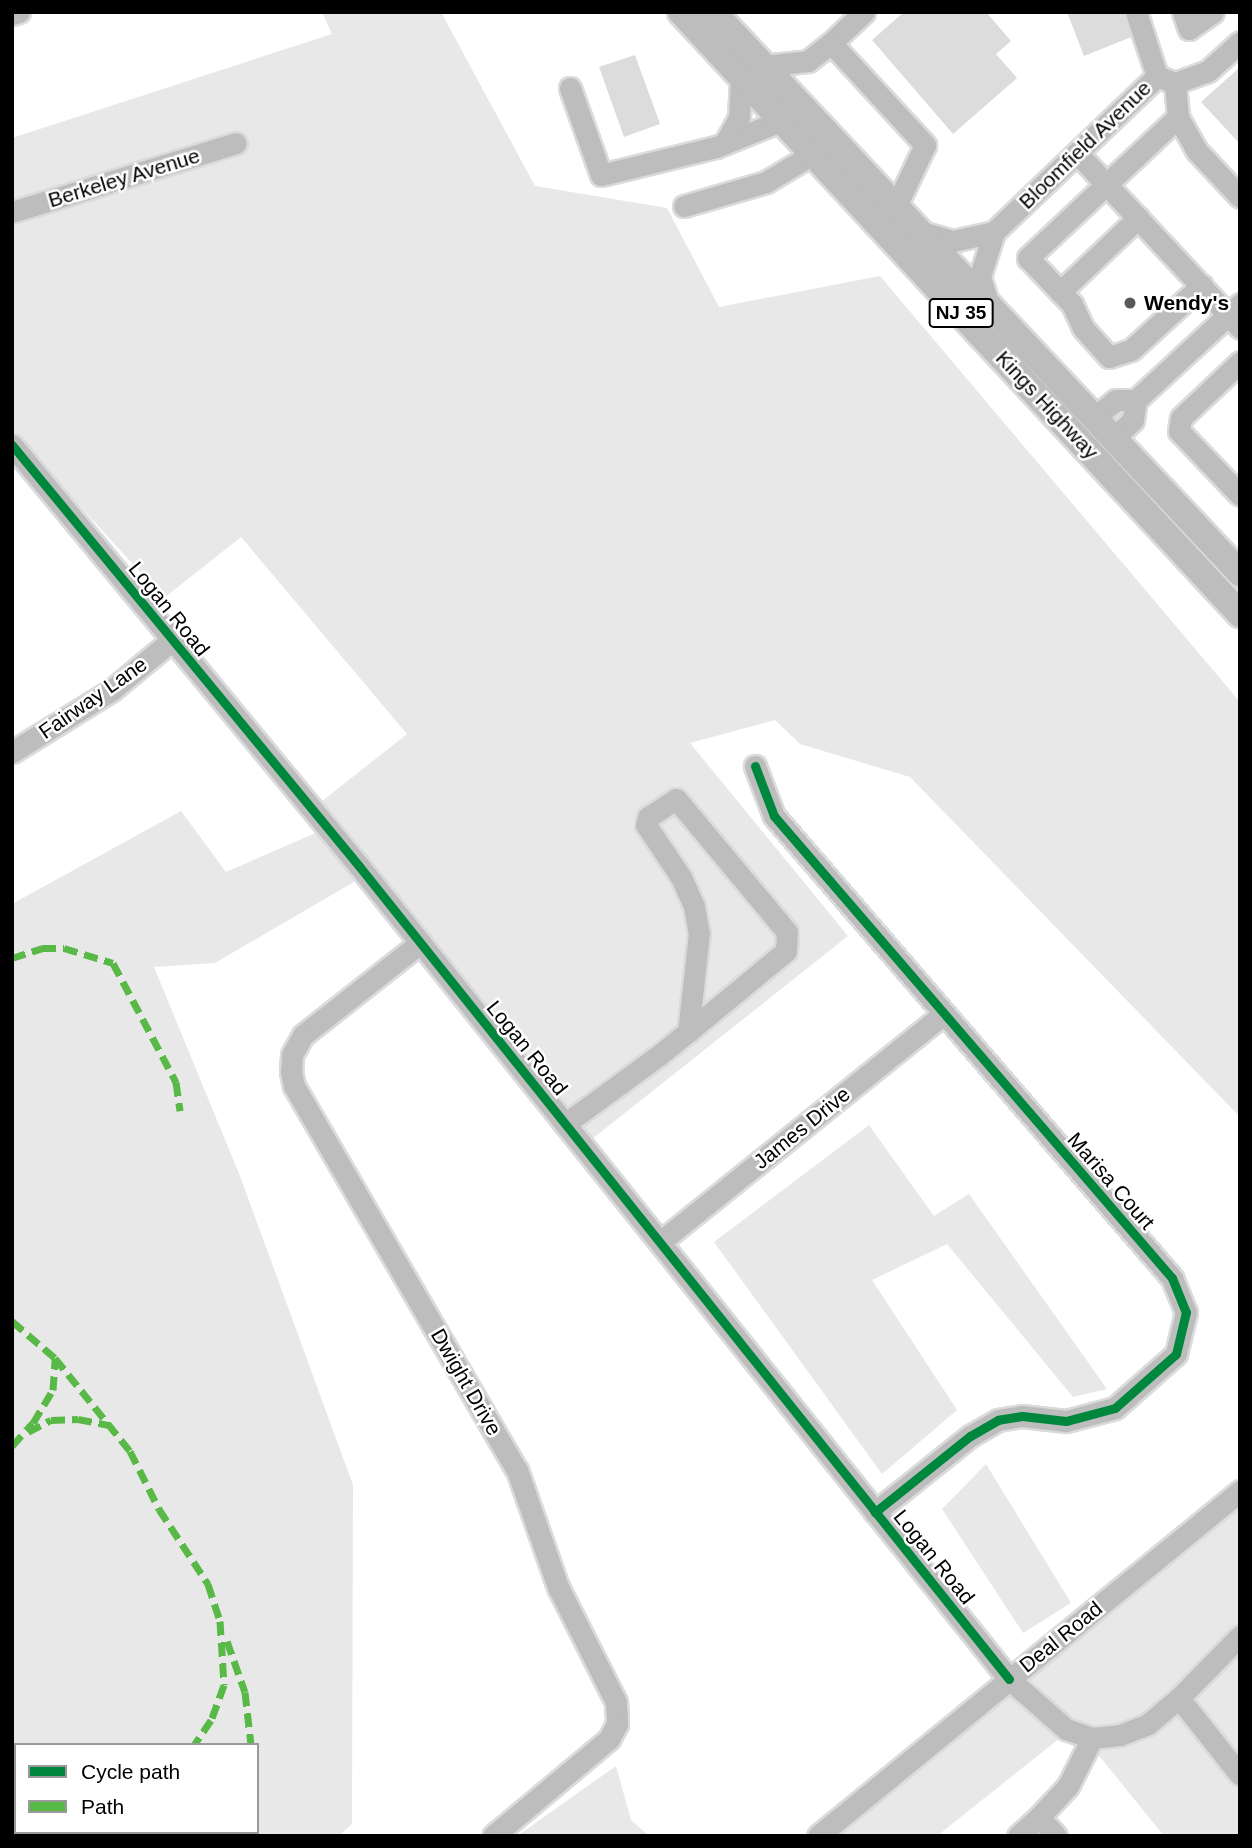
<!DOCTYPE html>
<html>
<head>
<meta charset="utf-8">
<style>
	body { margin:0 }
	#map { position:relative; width:1252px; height:1848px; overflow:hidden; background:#fff; font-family:Helvetica,sans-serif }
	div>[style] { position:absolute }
	.green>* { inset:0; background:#e8e8e8 }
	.building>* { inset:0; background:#dcdcdc }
	.roads { filter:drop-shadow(2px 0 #dbdbdb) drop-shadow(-2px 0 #dbdbdb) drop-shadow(0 2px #dbdbdb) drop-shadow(0 -2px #dbdbdb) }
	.minor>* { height:21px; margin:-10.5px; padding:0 10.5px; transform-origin:10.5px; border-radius:10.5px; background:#bdbdbd }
	.major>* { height:26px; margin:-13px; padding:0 13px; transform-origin:13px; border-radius:13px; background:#bdbdbd }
	.quiet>* { height:7px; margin-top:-3.5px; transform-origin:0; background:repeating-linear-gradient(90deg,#58b947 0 14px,transparent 0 21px) }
	.cycleway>* { height:9px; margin:-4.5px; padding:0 4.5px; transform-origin:4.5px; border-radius:4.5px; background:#00873e }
	.dots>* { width:19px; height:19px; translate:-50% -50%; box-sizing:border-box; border:4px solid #fff; border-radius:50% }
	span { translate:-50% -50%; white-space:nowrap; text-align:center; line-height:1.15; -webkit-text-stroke:5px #fff; paint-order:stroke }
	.shield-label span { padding:2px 5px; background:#fff; border:2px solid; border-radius:5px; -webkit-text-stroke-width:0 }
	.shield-label { font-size:19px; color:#000; font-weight:700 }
	.street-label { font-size:21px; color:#000 }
	.poi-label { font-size:21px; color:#000; font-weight:700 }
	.left { translate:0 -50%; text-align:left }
	.frame { position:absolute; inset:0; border:14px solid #000; pointer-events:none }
	.legend { position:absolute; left:14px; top:1743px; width:245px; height:91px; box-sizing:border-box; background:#fff; border:2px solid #999; margin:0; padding:9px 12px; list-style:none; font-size:21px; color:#000 }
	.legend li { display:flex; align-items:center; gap:14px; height:35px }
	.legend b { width:35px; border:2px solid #999 }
</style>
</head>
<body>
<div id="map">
	<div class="green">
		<i style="clip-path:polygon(evenodd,322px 12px,441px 12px,535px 186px,667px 208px,719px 307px,880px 276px,1240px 702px,1240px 1117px,910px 777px,800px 744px,775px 720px,690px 743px,848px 936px,582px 1147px,366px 875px,215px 963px,154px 967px,240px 1176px,353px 1485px,352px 1824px,339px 1836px,12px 1836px,12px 904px,181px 811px,226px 872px,327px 828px,312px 809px,407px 734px,241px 537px,164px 598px,34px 456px,12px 463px,12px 138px,332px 34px,322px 12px,16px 1745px,257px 1745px,257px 1832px,16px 1832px,16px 1745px)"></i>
		<i style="clip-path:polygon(869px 1125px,934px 1216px,969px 1194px,1107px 1389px,1073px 1397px,947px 1244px,872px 1280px,957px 1410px,882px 1474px,714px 1242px)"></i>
		<i style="clip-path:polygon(986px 1464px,1071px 1603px,1023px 1633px,942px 1509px)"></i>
		<i style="clip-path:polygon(1240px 1478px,1240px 1836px,1164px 1836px,1075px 1726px,937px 1836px,808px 1836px)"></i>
		<i style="clip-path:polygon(616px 1766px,631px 1820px,649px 1836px,517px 1836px)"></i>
	</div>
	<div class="building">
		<i style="clip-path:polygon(904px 12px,986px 12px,1011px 41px,996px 54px,1017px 78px,953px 134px,872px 40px)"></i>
		<i style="clip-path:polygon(1067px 12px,1125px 12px,1134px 36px,1084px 56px)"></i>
		<i style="clip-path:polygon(635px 55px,660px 124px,624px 137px,599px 67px)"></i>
		<i style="clip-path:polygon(1240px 67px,1240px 144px,1201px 102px)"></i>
	</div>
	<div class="roads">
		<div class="minor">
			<i style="left:864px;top:12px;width:45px;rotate:136.8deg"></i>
			<i style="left:831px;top:43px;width:139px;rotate:47.3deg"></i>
			<i style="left:925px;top:145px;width:65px;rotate:115.4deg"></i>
			<i style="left:1183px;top:12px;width:18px;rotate:71deg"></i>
			<i style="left:1189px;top:29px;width:29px;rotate:-35deg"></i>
			<i style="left:12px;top:14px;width:7px;rotate:-16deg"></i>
			<i style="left:763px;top:66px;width:45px;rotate:-6.3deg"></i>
			<i style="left:808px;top:61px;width:29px;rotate:-38deg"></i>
			<i style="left:1162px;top:78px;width:14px;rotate:21deg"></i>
			<i style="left:1175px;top:83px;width:35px;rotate:-20deg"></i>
			<i style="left:1208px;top:71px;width:43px;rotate:-42.2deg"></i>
			<i style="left:1175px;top:83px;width:34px;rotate:85deg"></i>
			<i style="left:1178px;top:117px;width:39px;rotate:61deg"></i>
			<i style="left:1197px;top:151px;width:63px;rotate:46.9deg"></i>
			<i style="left:570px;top:88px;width:92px;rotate:70.4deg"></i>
			<i style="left:601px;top:175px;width:118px;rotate:-13.7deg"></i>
			<i style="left:716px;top:147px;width:69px;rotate:-22.1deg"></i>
			<i style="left:1178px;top:117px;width:206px;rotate:136.8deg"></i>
			<i style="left:1028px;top:258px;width:64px;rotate:46.3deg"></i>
			<i style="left:1072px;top:304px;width:26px;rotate:65deg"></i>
			<i style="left:1083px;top:328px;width:39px;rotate:48deg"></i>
			<i style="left:1109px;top:357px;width:23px;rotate:-18deg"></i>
			<i style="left:1131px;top:350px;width:96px;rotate:-42.5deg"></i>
			<i style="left:726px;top:141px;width:26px;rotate:-61deg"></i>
			<i style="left:739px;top:118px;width:40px;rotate:-87.1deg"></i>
			<i style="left:1078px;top:154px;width:238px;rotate:47deg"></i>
			<i style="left:684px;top:206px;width:85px;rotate:-16.3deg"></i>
			<i style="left:766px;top:182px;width:52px;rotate:-31deg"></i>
			<i style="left:12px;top:212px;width:234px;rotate:-17.1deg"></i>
			<i style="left:925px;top:233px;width:29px;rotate:16deg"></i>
			<i style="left:953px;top:241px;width:42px;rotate:-12.4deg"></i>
			<i style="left:994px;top:232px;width:226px;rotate:-43.7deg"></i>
			<i style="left:1157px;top:76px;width:67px;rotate:-108.2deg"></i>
			<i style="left:1060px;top:292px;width:108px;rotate:-43.5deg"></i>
			<i style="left:988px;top:303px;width:28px;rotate:-107deg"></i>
			<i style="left:980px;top:276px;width:46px;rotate:-72.3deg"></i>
			<i style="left:1240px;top:362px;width:81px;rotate:136.5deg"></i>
			<i style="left:1181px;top:418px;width:13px;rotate:99deg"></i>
			<i style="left:1179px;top:431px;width:88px;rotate:46.4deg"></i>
			<i style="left:1136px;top:400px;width:142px;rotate:-42.7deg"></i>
			<i style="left:1095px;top:417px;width:27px;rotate:-39deg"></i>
			<i style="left:1116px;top:400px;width:20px"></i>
			<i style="left:1136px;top:400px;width:20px;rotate:99deg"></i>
			<i style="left:1133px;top:420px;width:26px;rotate:137deg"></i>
			<i style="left:12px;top:445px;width:546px;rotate:50.5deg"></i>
			<i style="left:359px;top:866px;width:1041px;rotate:51.36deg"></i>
			<i style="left:1009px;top:1679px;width:76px;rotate:41.3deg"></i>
			<i style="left:1066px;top:1729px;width:28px;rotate:19deg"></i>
			<i style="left:1092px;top:1738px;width:28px;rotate:-6deg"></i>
			<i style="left:1120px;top:1735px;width:30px;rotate:-21deg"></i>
			<i style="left:1148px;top:1724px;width:40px;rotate:-40deg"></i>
			<i style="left:1179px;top:1698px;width:87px;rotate:-45.5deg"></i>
			<i style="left:12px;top:752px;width:118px;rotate:-31.8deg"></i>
			<i style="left:112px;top:690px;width:78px;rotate:-39.8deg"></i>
			<i style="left:755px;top:766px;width:53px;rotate:69.2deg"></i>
			<i style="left:774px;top:816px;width:610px;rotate:49.26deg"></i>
			<i style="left:1172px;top:1278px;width:37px;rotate:68deg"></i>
			<i style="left:1186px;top:1312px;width:43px;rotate:103.4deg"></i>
			<i style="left:1176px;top:1354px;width:81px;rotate:138.5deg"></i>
			<i style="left:1115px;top:1408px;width:51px;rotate:165.1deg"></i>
			<i style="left:1066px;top:1421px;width:44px;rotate:-173.5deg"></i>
			<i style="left:1022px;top:1416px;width:24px;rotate:171deg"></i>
			<i style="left:998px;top:1420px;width:32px;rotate:150deg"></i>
			<i style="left:970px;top:1436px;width:122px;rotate:141.3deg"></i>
			<i style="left:420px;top:943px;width:149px;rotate:141.8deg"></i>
			<i style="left:303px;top:1035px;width:23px;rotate:119deg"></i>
			<i style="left:292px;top:1055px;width:17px;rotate:93deg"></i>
			<i style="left:291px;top:1072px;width:14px;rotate:78deg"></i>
			<i style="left:294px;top:1086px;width:444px;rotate:59.9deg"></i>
			<i style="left:517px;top:1470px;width:124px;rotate:70.7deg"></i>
			<i style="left:558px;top:1587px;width:129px;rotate:63.2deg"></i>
			<i style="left:616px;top:1702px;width:22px;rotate:87deg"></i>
			<i style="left:617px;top:1724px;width:17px;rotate:118deg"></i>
			<i style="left:609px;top:1739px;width:151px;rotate:140.1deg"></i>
			<i style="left:565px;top:1124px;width:115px;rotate:-36.2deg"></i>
			<i style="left:658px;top:1056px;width:38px;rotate:-39deg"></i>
			<i style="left:688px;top:1032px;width:127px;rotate:-39.6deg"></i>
			<i style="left:786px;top:951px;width:19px;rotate:-87deg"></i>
			<i style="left:787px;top:932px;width:173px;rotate:-129.8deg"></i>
			<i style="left:676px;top:799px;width:33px;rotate:147deg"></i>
			<i style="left:648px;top:817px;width:8px;rotate:104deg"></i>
			<i style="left:646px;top:825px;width:63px;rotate:56.1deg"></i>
			<i style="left:681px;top:877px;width:32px;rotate:66deg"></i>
			<i style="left:694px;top:906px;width:27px;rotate:80deg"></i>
			<i style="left:699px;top:933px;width:100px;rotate:96.3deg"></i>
			<i style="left:660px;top:1242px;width:364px;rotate:-38.8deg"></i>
			<i style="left:1179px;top:1698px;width:98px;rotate:51.6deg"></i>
			<i style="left:1039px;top:1817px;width:42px;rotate:-46.9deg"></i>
			<i style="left:1068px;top:1786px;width:54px;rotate:-63.4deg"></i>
			<i style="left:818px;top:1836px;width:545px;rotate:-39.27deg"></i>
			<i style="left:1018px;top:1836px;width:28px;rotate:-42deg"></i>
			<i style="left:1039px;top:1817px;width:25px;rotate:48deg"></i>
		</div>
		<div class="major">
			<i style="left:681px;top:12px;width:822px;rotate:47.12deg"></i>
			<i style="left:713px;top:12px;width:770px;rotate:46.79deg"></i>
		</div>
	</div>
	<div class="quiet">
		<i style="left:12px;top:958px;width:32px;rotate:-18deg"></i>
		<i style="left:42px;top:948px;width:22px"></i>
		<i style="left:64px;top:948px;width:51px;rotate:17deg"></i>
		<i style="left:113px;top:963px;width:135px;rotate:62.1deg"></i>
		<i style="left:176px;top:1082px;width:29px;rotate:82deg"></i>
		<i style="left:12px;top:1321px;width:57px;rotate:40.7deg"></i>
		<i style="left:55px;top:1358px;width:119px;rotate:51.1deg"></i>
		<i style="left:130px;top:1451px;width:65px;rotate:63.4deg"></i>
		<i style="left:159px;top:1509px;width:90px;rotate:56.8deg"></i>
		<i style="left:208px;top:1584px;width:39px;rotate:72deg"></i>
		<i style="left:220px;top:1621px;width:64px;rotate:86.4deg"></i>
		<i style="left:224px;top:1685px;width:37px;rotate:110deg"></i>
		<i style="left:211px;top:1720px;width:30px;rotate:124deg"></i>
		<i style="left:28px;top:1432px;width:26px;rotate:-28deg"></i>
		<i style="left:51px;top:1420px;width:27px;rotate:-2deg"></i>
		<i style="left:78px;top:1419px;width:32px;rotate:11deg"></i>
		<i style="left:12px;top:1446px;width:31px;rotate:-48deg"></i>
		<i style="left:33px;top:1423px;width:39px;rotate:-59deg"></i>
		<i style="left:53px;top:1390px;width:32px;rotate:-86deg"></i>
		<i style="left:227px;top:1641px;width:54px;rotate:70.6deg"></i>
		<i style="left:245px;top:1692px;width:53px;rotate:83.5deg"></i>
		<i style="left:93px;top:1836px;width:6px;rotate:-39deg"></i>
	</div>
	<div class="cycleway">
		<i style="left:12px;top:445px;width:546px;rotate:50.5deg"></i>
		<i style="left:359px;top:866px;width:1041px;rotate:51.36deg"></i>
		<i style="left:755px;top:766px;width:53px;rotate:69.2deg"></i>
		<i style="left:774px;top:816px;width:610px;rotate:49.26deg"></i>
		<i style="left:1172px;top:1278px;width:37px;rotate:68deg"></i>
		<i style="left:1186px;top:1312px;width:43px;rotate:103.4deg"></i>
		<i style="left:1176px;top:1354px;width:81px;rotate:138.5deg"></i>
		<i style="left:1115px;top:1408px;width:51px;rotate:165.1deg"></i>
		<i style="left:1066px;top:1421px;width:44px;rotate:-173.5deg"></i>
		<i style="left:1022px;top:1416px;width:24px;rotate:171deg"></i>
		<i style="left:998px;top:1420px;width:32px;rotate:150deg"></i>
		<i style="left:970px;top:1436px;width:122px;rotate:141.3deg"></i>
	</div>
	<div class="dots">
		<i style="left:1130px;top:303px;background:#595959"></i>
	</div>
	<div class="shield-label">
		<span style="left:961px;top:313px">NJ 35</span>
	</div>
	<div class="street-label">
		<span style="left:1085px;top:145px;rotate:-44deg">Bloomfield Avenue</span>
		<span style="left:124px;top:178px;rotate:-17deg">Berkeley Avenue</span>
		<span style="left:1047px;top:405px;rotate:47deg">Kings Highway</span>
		<span style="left:169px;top:609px;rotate:51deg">Logan Road</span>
		<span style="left:93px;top:698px;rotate:-35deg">Fairway Lane</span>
		<span style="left:527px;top:1048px;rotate:51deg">Logan Road</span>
		<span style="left:802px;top:1128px;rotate:-39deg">James Drive</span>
		<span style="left:1111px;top:1181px;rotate:49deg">Marisa Court</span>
		<span style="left:466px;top:1382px;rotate:60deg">Dwight Drive</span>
		<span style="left:934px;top:1557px;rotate:51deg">Logan Road</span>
		<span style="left:1061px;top:1637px;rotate:-39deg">Deal Road</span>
	</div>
	<div class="poi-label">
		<span class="left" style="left:1144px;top:303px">Wendy's</span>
	</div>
	<div class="frame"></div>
	<ul class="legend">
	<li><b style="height:9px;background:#00873e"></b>Cycle path</li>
	<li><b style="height:9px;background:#58b947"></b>Path</li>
	</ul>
</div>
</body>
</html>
